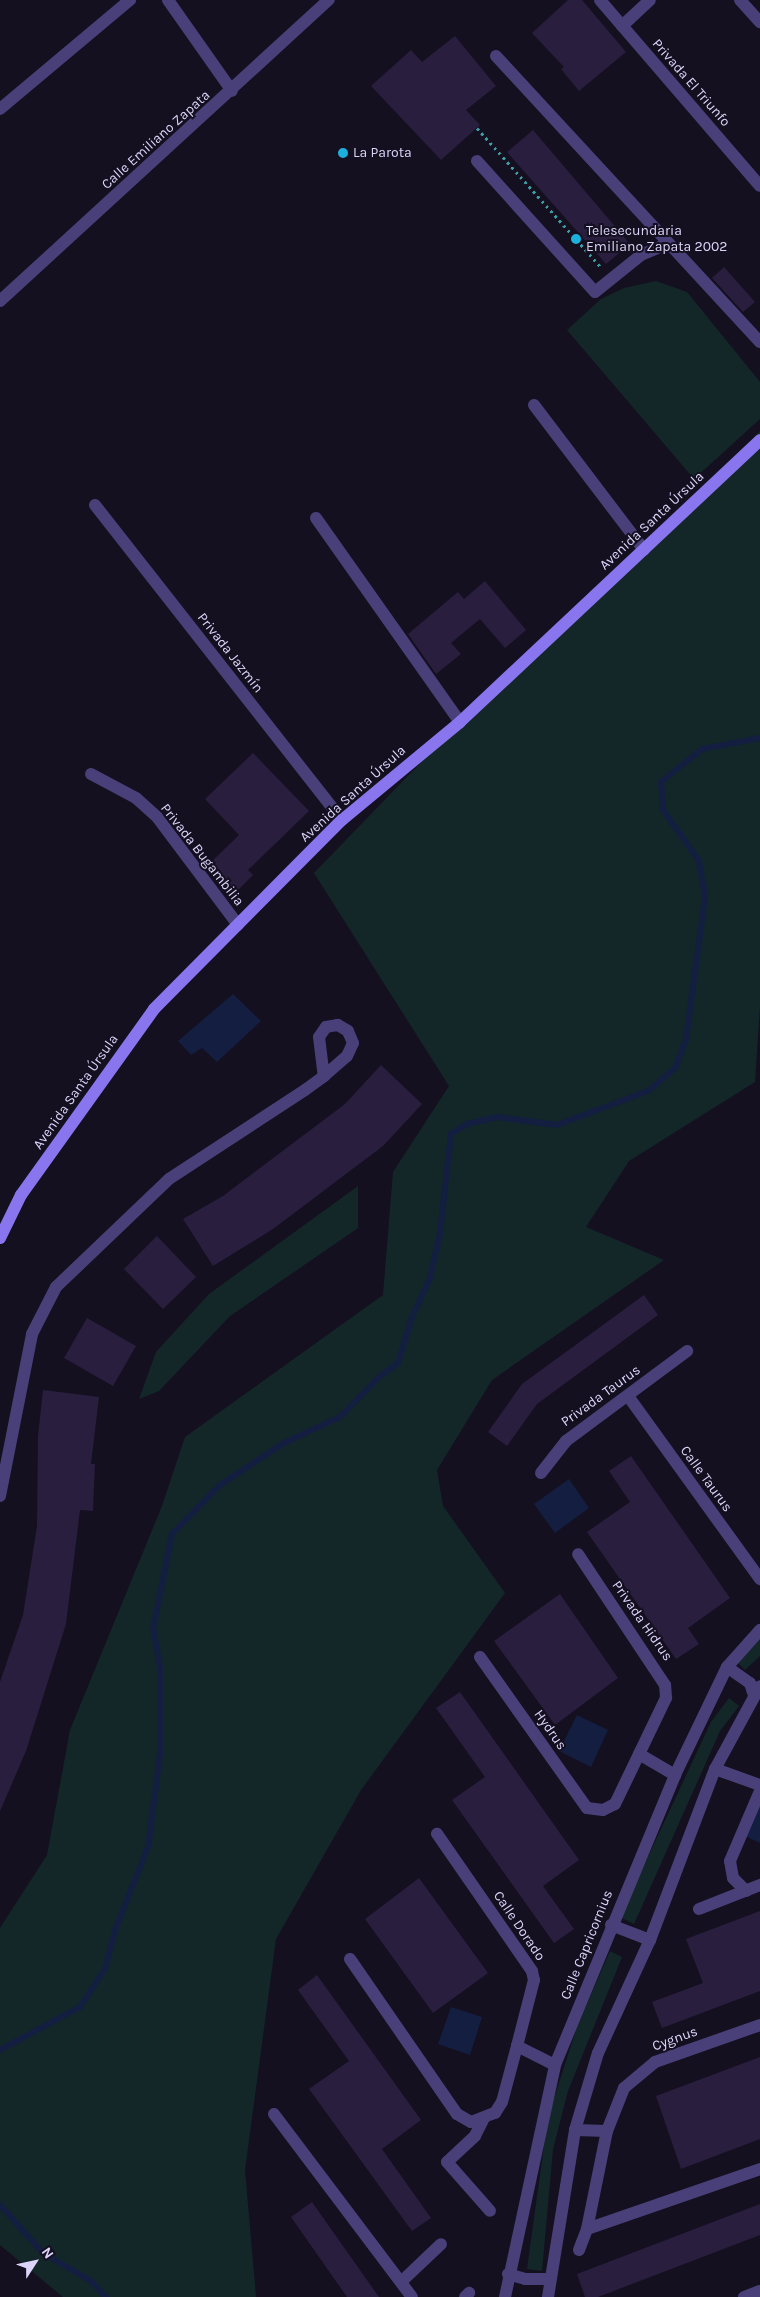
<!DOCTYPE html>
<html>
<head>
<meta charset="utf-8">
<style>
	body { margin:0 }
	#map { position:relative; width:760px; height:2297px; overflow:hidden; background:#141020; font-family:Karla,sans-serif }
	div>[style] { position:absolute }
	.green>* { inset:0; background:#132729 }
	.water>* { inset:0; background:#131e40 }
	.stream>* { height:6px; margin:-3px; padding:0 3px; transform-origin:3px; border-radius:3px; background:#131e40 }
	.building>* { inset:0; background:#291e3e }
	.path>* { height:3px; margin-top:-1.5px; transform-origin:0; background:repeating-linear-gradient(90deg,#3d9da4 0 2.5px,transparent 0 6.5px) }
	.street>* { height:12px; margin:-6px; padding:0 6px; transform-origin:6px; border-radius:6px; background:#4a4079 }
	.secondary>* { height:12px; margin:-6px; padding:0 6px; transform-origin:6px; border-radius:6px; background:#8976ee }
	.dots>* { width:14px; height:14px; translate:-50% -50%; box-sizing:border-box; border:2px solid #141020; border-radius:50% }
	span { translate:-50% -50%; white-space:nowrap; text-align:center; line-height:1.15; -webkit-text-stroke:4px #141020; paint-order:stroke }
	.street-label { font-size:14px; color:#ddd4fa }
	.poi-label { font-size:14px; color:#ddd4fa }
	.left { translate:0 -50%; text-align:left }
	.north { position:absolute; left:10px; top:2237px; width:50px; height:50px; -webkit-text-stroke:4px #141020; paint-order:stroke; rotate:55deg; font-size:14px; font-weight:700; line-height:20px; text-align:center; color:#ddd4fa }
	.north::after { content:''; display:block; margin:auto; width:18px; height:22px; background:#ddd4fa; clip-path:polygon(50% 0,100% 100%,50% 72%,0 100%) }
</style>
</head>
<body>
<div id="map">
	<div class="green">
		<i style="clip-path:polygon(656px 281px,687px 292px,760px 382px,760px 419px,694px 479px,567px 330px,601px 299px,624px 288px)"></i>
		<i style="clip-path:polygon(760px 431px,760px 1006px,755px 1082px,629px 1161px,586px 1227px,664px 1260px,492px 1380px,437px 1470px,443px 1506px,505px 1593px,361px 1790px,276px 1939px,245px 2170px,256px 2297px,63px 2297px,0 2245px,0 1928px,47px 1855px,70px 1730px,162px 1506px,185px 1437px,383px 1295px,393px 1172px,449px 1086px,314px 873px,460px 722px,644px 550px)"></i>
		<i style="clip-path:polygon(358px 1186px,358px 1228px,230px 1316px,159px 1391px,139px 1399px,156px 1352px,209px 1294px)"></i>
		<i style="clip-path:polygon(760px 1635px,760px 1656px,745px 1670px,735px 1660px)"></i>
		<i style="clip-path:polygon(729px 1698px,739px 1706px,720px 1731px,634px 1924px,620px 1917px,711px 1722px)"></i>
		<i style="clip-path:polygon(610px 1951px,622px 1957px,568px 2091px,553px 2149px,542px 2271px,527px 2269px,548px 2117px,577px 2027px)"></i>
	</div>
	<div class="water">
		<i style="clip-path:polygon(233px 994px,261px 1021px,217px 1062px,202px 1048px,191px 1055px,178px 1041px)"></i>
		<i style="clip-path:polygon(569px 1479px,589px 1508px,555px 1533px,534px 1504px)"></i>
		<i style="clip-path:polygon(577px 1715px,608px 1730px,591px 1767px,559px 1751px)"></i>
		<i style="clip-path:polygon(760px 1797px,760px 1843px,743px 1835px)"></i>
		<i style="clip-path:polygon(451px 2007px,482px 2017px,470px 2055px,438px 2044px)"></i>
	</div>
	<div class="stream">
		<i style="left:0;top:2050px;width:91px;rotate:-28.3deg"></i>
		<i style="left:80px;top:2007px;width:45px;rotate:-56.7deg"></i>
		<i style="left:105px;top:1969px;width:40px;rotate:-75.6deg"></i>
		<i style="left:115px;top:1930px;width:89px;rotate:-68.3deg"></i>
		<i style="left:148px;top:1847px;width:93px;rotate:-82.6deg"></i>
		<i style="left:160px;top:1755px;width:88px;rotate:-90deg"></i>
		<i style="left:160px;top:1667px;width:39px;rotate:-100deg"></i>
		<i style="left:153px;top:1629px;width:97px;rotate:-78.7deg"></i>
		<i style="left:172px;top:1534px;width:69px;rotate:-45.6deg"></i>
		<i style="left:220px;top:1485px;width:77px;rotate:-33.3deg"></i>
		<i style="left:284px;top:1443px;width:62px;rotate:-24.9deg"></i>
		<i style="left:340px;top:1417px;width:54px;rotate:-45.7deg"></i>
		<i style="left:378px;top:1378px;width:25px;rotate:-37deg"></i>
		<i style="left:398px;top:1363px;width:48px;rotate:-73.1deg"></i>
		<i style="left:412px;top:1317px;width:43px;rotate:-65.2deg"></i>
		<i style="left:430px;top:1278px;width:46px;rotate:-77.5deg"></i>
		<i style="left:440px;top:1233px;width:100px;rotate:-83.7deg"></i>
		<i style="left:451px;top:1134px;width:19px;rotate:-32deg"></i>
		<i style="left:467px;top:1124px;width:32px;rotate:-13deg"></i>
		<i style="left:498px;top:1117px;width:60px;rotate:7.7deg"></i>
		<i style="left:557px;top:1125px;width:97px;rotate:-20.5deg"></i>
		<i style="left:648px;top:1091px;width:35px;rotate:-40deg"></i>
		<i style="left:675px;top:1068px;width:31px;rotate:-69deg"></i>
		<i style="left:686px;top:1039px;width:144px;rotate:-82.4deg"></i>
		<i style="left:705px;top:896px;width:36px;rotate:-100deg"></i>
		<i style="left:699px;top:861px;width:62px;rotate:-125.2deg"></i>
		<i style="left:663px;top:810px;width:28px;rotate:-94deg"></i>
		<i style="left:661px;top:782px;width:53px;rotate:-38.8deg"></i>
		<i style="left:702px;top:749px;width:59px;rotate:-10.7deg"></i>
		<i style="left:0;top:2205px;width:64px;rotate:48.1deg"></i>
		<i style="left:43px;top:2253px;width:56px;rotate:30.3deg"></i>
		<i style="left:91px;top:2281px;width:22px;rotate:47deg"></i>
	</div>
	<div class="building">
		<i style="clip-path:polygon(568px 0,582px 0,626px 52px,579px 91px,561px 69px,564px 67px,532px 33px)"></i>
		<i style="clip-path:polygon(455px 36px,496px 86px,466px 110px,480px 125px,441px 160px,371px 86px,411px 50px,422px 62px)"></i>
		<i style="clip-path:polygon(533px 130px,630px 244px,606px 264px,507px 152px)"></i>
		<i style="clip-path:polygon(724px 267px,755px 302px,743px 312px,712px 278px)"></i>
		<i style="clip-path:polygon(485px 581px,526px 630px,505px 648px,480px 619px,451px 643px,461px 654px,436px 674px,408px 634px,458px 592px,464px 599px)"></i>
		<i style="clip-path:polygon(253px 753px,309px 811px,248px 870px,253px 875px,229px 899px,205px 868px,239px 835px,205px 799px)"></i>
		<i style="clip-path:polygon(381px 1065px,422px 1104px,383px 1146px,273px 1229px,213px 1266px,183px 1219px,223px 1196px,345px 1104px)"></i>
		<i style="clip-path:polygon(157px 1236px,196px 1277px,163px 1309px,124px 1269px)"></i>
		<i style="clip-path:polygon(644px 1295px,658px 1315px,537px 1404px,507px 1446px,488px 1432px,522px 1384px)"></i>
		<i style="clip-path:polygon(87px 1318px,136px 1346px,113px 1386px,64px 1358px)"></i>
		<i style="clip-path:polygon(43px 1390px,99px 1397px,91px 1464px,95px 1464px,93px 1511px,80px 1510px,66px 1624px,26px 1751px,0 1811px,0 1682px,23px 1615px,37px 1526px,38px 1436px)"></i>
		<i style="clip-path:polygon(631px 1456px,730px 1598px,688px 1628px,699px 1644px,676px 1659px,587px 1532px,630px 1502px,609px 1471px)"></i>
		<i style="clip-path:polygon(560px 1594px,618px 1678px,555px 1725px,494px 1641px)"></i>
		<i style="clip-path:polygon(460px 1692px,579px 1860px,543px 1886px,574px 1929px,554px 1943px,452px 1800px,485px 1777px,436px 1708px)"></i>
		<i style="clip-path:polygon(419px 1878px,488px 1973px,433px 2013px,365px 1919px)"></i>
		<i style="clip-path:polygon(760px 1911px,760px 1991px,662px 2028px,652px 2002px,703px 1983px,686px 1939px)"></i>
		<i style="clip-path:polygon(317px 1975px,421px 2120px,382px 2149px,431px 2218px,412px 2231px,309px 2089px,349px 2061px,298px 1990px)"></i>
		<i style="clip-path:polygon(760px 2057px,760px 2139px,681px 2169px,656px 2096px)"></i>
		<i style="clip-path:polygon(312px 2202px,379px 2297px,347px 2297px,291px 2217px)"></i>
		<i style="clip-path:polygon(760px 2204px,760px 2235px,598px 2297px,585px 2297px,577px 2274px)"></i>
	</div>
	<div class="path">
		<i style="left:477px;top:128px;width:185px;rotate:48.3deg"></i>
	</div>
	<div class="street">
		<i style="left:168px;top:0;width:111px;rotate:54.9deg"></i>
		<i style="left:600px;top:0;width:245px;rotate:49.3deg"></i>
		<i style="left:740px;top:0;width:30px;rotate:48deg"></i>
		<i style="left:622px;top:26px;width:38px;rotate:-43deg"></i>
		<i style="left:496px;top:56px;width:389px;rotate:47.3deg"></i>
		<i style="left:0;top:109px;width:170px;rotate:-40deg"></i>
		<i style="left:477px;top:161px;width:176px;rotate:48deg"></i>
		<i style="left:595px;top:292px;width:59px;rotate:-38.8deg"></i>
		<i style="left:641px;top:255px;width:30px;rotate:-23deg"></i>
		<i style="left:0;top:301px;width:446px;rotate:-42.5deg"></i>
		<i style="left:534px;top:405px;width:182px;rotate:52.8deg"></i>
		<i style="left:95px;top:505px;width:400px;rotate:51.9deg"></i>
		<i style="left:316px;top:518px;width:250px;rotate:54.8deg"></i>
		<i style="left:91px;top:774px;width:51px;rotate:28.1deg"></i>
		<i style="left:136px;top:798px;width:28px;rotate:42deg"></i>
		<i style="left:157px;top:817px;width:135px;rotate:53.1deg"></i>
		<i style="left:628px;top:1396px;width:226px;rotate:54.2deg"></i>
		<i style="left:541px;top:1473px;width:41px;rotate:-52deg"></i>
		<i style="left:566px;top:1441px;width:151px;rotate:-36.6deg"></i>
		<i style="left:0;top:1496px;width:165px;rotate:-78.8deg"></i>
		<i style="left:32px;top:1334px;width:53px;rotate:-62.9deg"></i>
		<i style="left:56px;top:1287px;width:156px;rotate:-43.7deg"></i>
		<i style="left:169px;top:1179px;width:163px;rotate:-33.2deg"></i>
		<i style="left:305px;top:1090px;width:24px;rotate:-36deg"></i>
		<i style="left:324px;top:1076px;width:30px;rotate:-41deg"></i>
		<i style="left:347px;top:1056px;width:14px;rotate:-65deg"></i>
		<i style="left:353px;top:1043px;width:13px;rotate:-113deg"></i>
		<i style="left:348px;top:1031px;width:12px;rotate:-149deg"></i>
		<i style="left:338px;top:1025px;width:12px;rotate:171deg"></i>
		<i style="left:326px;top:1027px;width:12px;rotate:125deg"></i>
		<i style="left:319px;top:1037px;width:39px;rotate:83deg"></i>
		<i style="left:480px;top:1657px;width:185px;rotate:54.7deg"></i>
		<i style="left:587px;top:1808px;width:16px;rotate:7deg"></i>
		<i style="left:603px;top:1810px;width:13px;rotate:-27deg"></i>
		<i style="left:615px;top:1804px;width:118px;rotate:-64.3deg"></i>
		<i style="left:666px;top:1698px;width:13px;rotate:-94deg"></i>
		<i style="left:665px;top:1685px;width:157px;rotate:-123.6deg"></i>
		<i style="left:727px;top:1667px;width:28px;rotate:35deg"></i>
		<i style="left:750px;top:1683px;width:10px;rotate:73deg"></i>
		<i style="left:639px;top:1754px;width:42px;rotate:30.3deg"></i>
		<i style="left:715px;top:1769px;width:48px;rotate:19.6deg"></i>
		<i style="left:746px;top:1891px;width:18px;rotate:-135deg"></i>
		<i style="left:733px;top:1878px;width:17px;rotate:-100deg"></i>
		<i style="left:730px;top:1861px;width:76px;rotate:-66.8deg"></i>
		<i style="left:699px;top:1909px;width:66px;rotate:-21.5deg"></i>
		<i style="left:611px;top:1925px;width:42px;rotate:21deg"></i>
		<i style="left:350px;top:1959px;width:188px;rotate:55.4deg"></i>
		<i style="left:457px;top:2114px;width:16px;rotate:30deg"></i>
		<i style="left:471px;top:2122px;width:26px;rotate:-21deg"></i>
		<i style="left:495px;top:2113px;width:13px;rotate:-58deg"></i>
		<i style="left:502px;top:2102px;width:58px;rotate:-75deg"></i>
		<i style="left:517px;top:2046px;width:68px;rotate:-75.6deg"></i>
		<i style="left:534px;top:1980px;width:9px;rotate:-103deg"></i>
		<i style="left:532px;top:1971px;width:167px;rotate:-124.7deg"></i>
		<i style="left:517px;top:2046px;width:42px;rotate:26.6deg"></i>
		<i style="left:274px;top:2114px;width:229px;rotate:53deg"></i>
		<i style="left:483px;top:2120px;width:18px;rotate:117deg"></i>
		<i style="left:475px;top:2136px;width:38px;rotate:137deg"></i>
		<i style="left:447px;top:2162px;width:65px;rotate:48.7deg"></i>
		<i style="left:575px;top:2130px;width:32px;rotate:2deg"></i>
		<i style="left:587px;top:2229px;width:100px;rotate:-78.5deg"></i>
		<i style="left:607px;top:2131px;width:46px;rotate:-68.4deg"></i>
		<i style="left:624px;top:2088px;width:40px;rotate:-40deg"></i>
		<i style="left:655px;top:2062px;width:111px;rotate:-19.4deg"></i>
		<i style="left:579px;top:2250px;width:22px;rotate:-69deg"></i>
		<i style="left:587px;top:2229px;width:183px;rotate:-19.1deg"></i>
		<i style="left:508px;top:2274px;width:18px;rotate:16deg"></i>
		<i style="left:525px;top:2279px;width:25px"></i>
		<i style="left:401px;top:2282px;width:55px;rotate:-43.5deg"></i>
		<i style="left:465px;top:2297px;width:6px;rotate:-45deg"></i>
		<i style="left:505px;top:2297px;width:237px;rotate:-77.8deg"></i>
		<i style="left:555px;top:2065px;width:314px;rotate:-67.5deg"></i>
		<i style="left:675px;top:1775px;width:120px;rotate:-64.3deg"></i>
		<i style="left:727px;top:1667px;width:50px;rotate:-48.3deg"></i>
		<i style="left:548px;top:2297px;width:169px;rotate:-80.8deg"></i>
		<i style="left:575px;top:2130px;width:80px;rotate:-73.4deg"></i>
		<i style="left:598px;top:2053px;width:124px;rotate:-65.3deg"></i>
		<i style="left:650px;top:1940px;width:183px;rotate:-69.2deg"></i>
		<i style="left:715px;top:1769px;width:94px;rotate:-61.5deg"></i>
		<i style="left:744px;top:2297px;width:17px;rotate:-21deg"></i>
	</div>
	<div class="secondary">
		<i style="left:0;top:1238px;width:48px;rotate:-64deg"></i>
		<i style="left:21px;top:1195px;width:229px;rotate:-54.4deg"></i>
		<i style="left:154px;top:1009px;width:267px;rotate:-45.2deg"></i>
		<i style="left:342px;top:820px;width:153px;rotate:-39.7deg"></i>
		<i style="left:460px;top:722px;width:412px;rotate:-43.2deg"></i>
	</div>
	<div class="dots">
		<i style="left:343px;top:153px;background:#1cb1dd"></i>
		<i style="left:576px;top:239px;background:#1cb1dd"></i>
	</div>
	<div class="street-label">
		<span style="left:691px;top:83px;rotate:49deg">Privada El Triunfo</span>
		<span style="left:156px;top:140px;rotate:-42deg">Calle Emiliano Zapata</span>
		<span style="left:652px;top:521px;rotate:-43deg">Avenida Santa Úrsula</span>
		<span style="left:230px;top:653px;rotate:52deg">Privada Jazmín</span>
		<span style="left:353px;top:794px;rotate:-42deg">Avenida Santa Úrsula</span>
		<span style="left:202px;top:855px;rotate:52deg">Privada Bugambilia</span>
		<span style="left:76px;top:1092px;rotate:-55deg">Avenida Santa Úrsula</span>
		<span style="left:601px;top:1396px;rotate:-36deg">Privada Taurus</span>
		<span style="left:706px;top:1479px;rotate:54deg">Calle Taurus</span>
		<span style="left:642px;top:1621px;rotate:55deg">Privada Hidrus</span>
		<span style="left:550px;top:1730px;rotate:55deg">Hydrus</span>
		<span style="left:519px;top:1926px;rotate:56deg">Calle Dorado</span>
		<span style="left:587px;top:1945px;rotate:-68deg">Calle Capricornius</span>
		<span style="left:675px;top:2039px;rotate:-20deg">Cygnus</span>
	</div>
	<div class="poi-label">
		<span class="left" style="left:353px;top:153px">La Parota</span>
		<span class="left" style="left:586px;top:239px">Telesecundaria<br>Emiliano Zapata 2002</span>
	</div>
	<div class="north">N</div>
</div>
</body>
</html>
